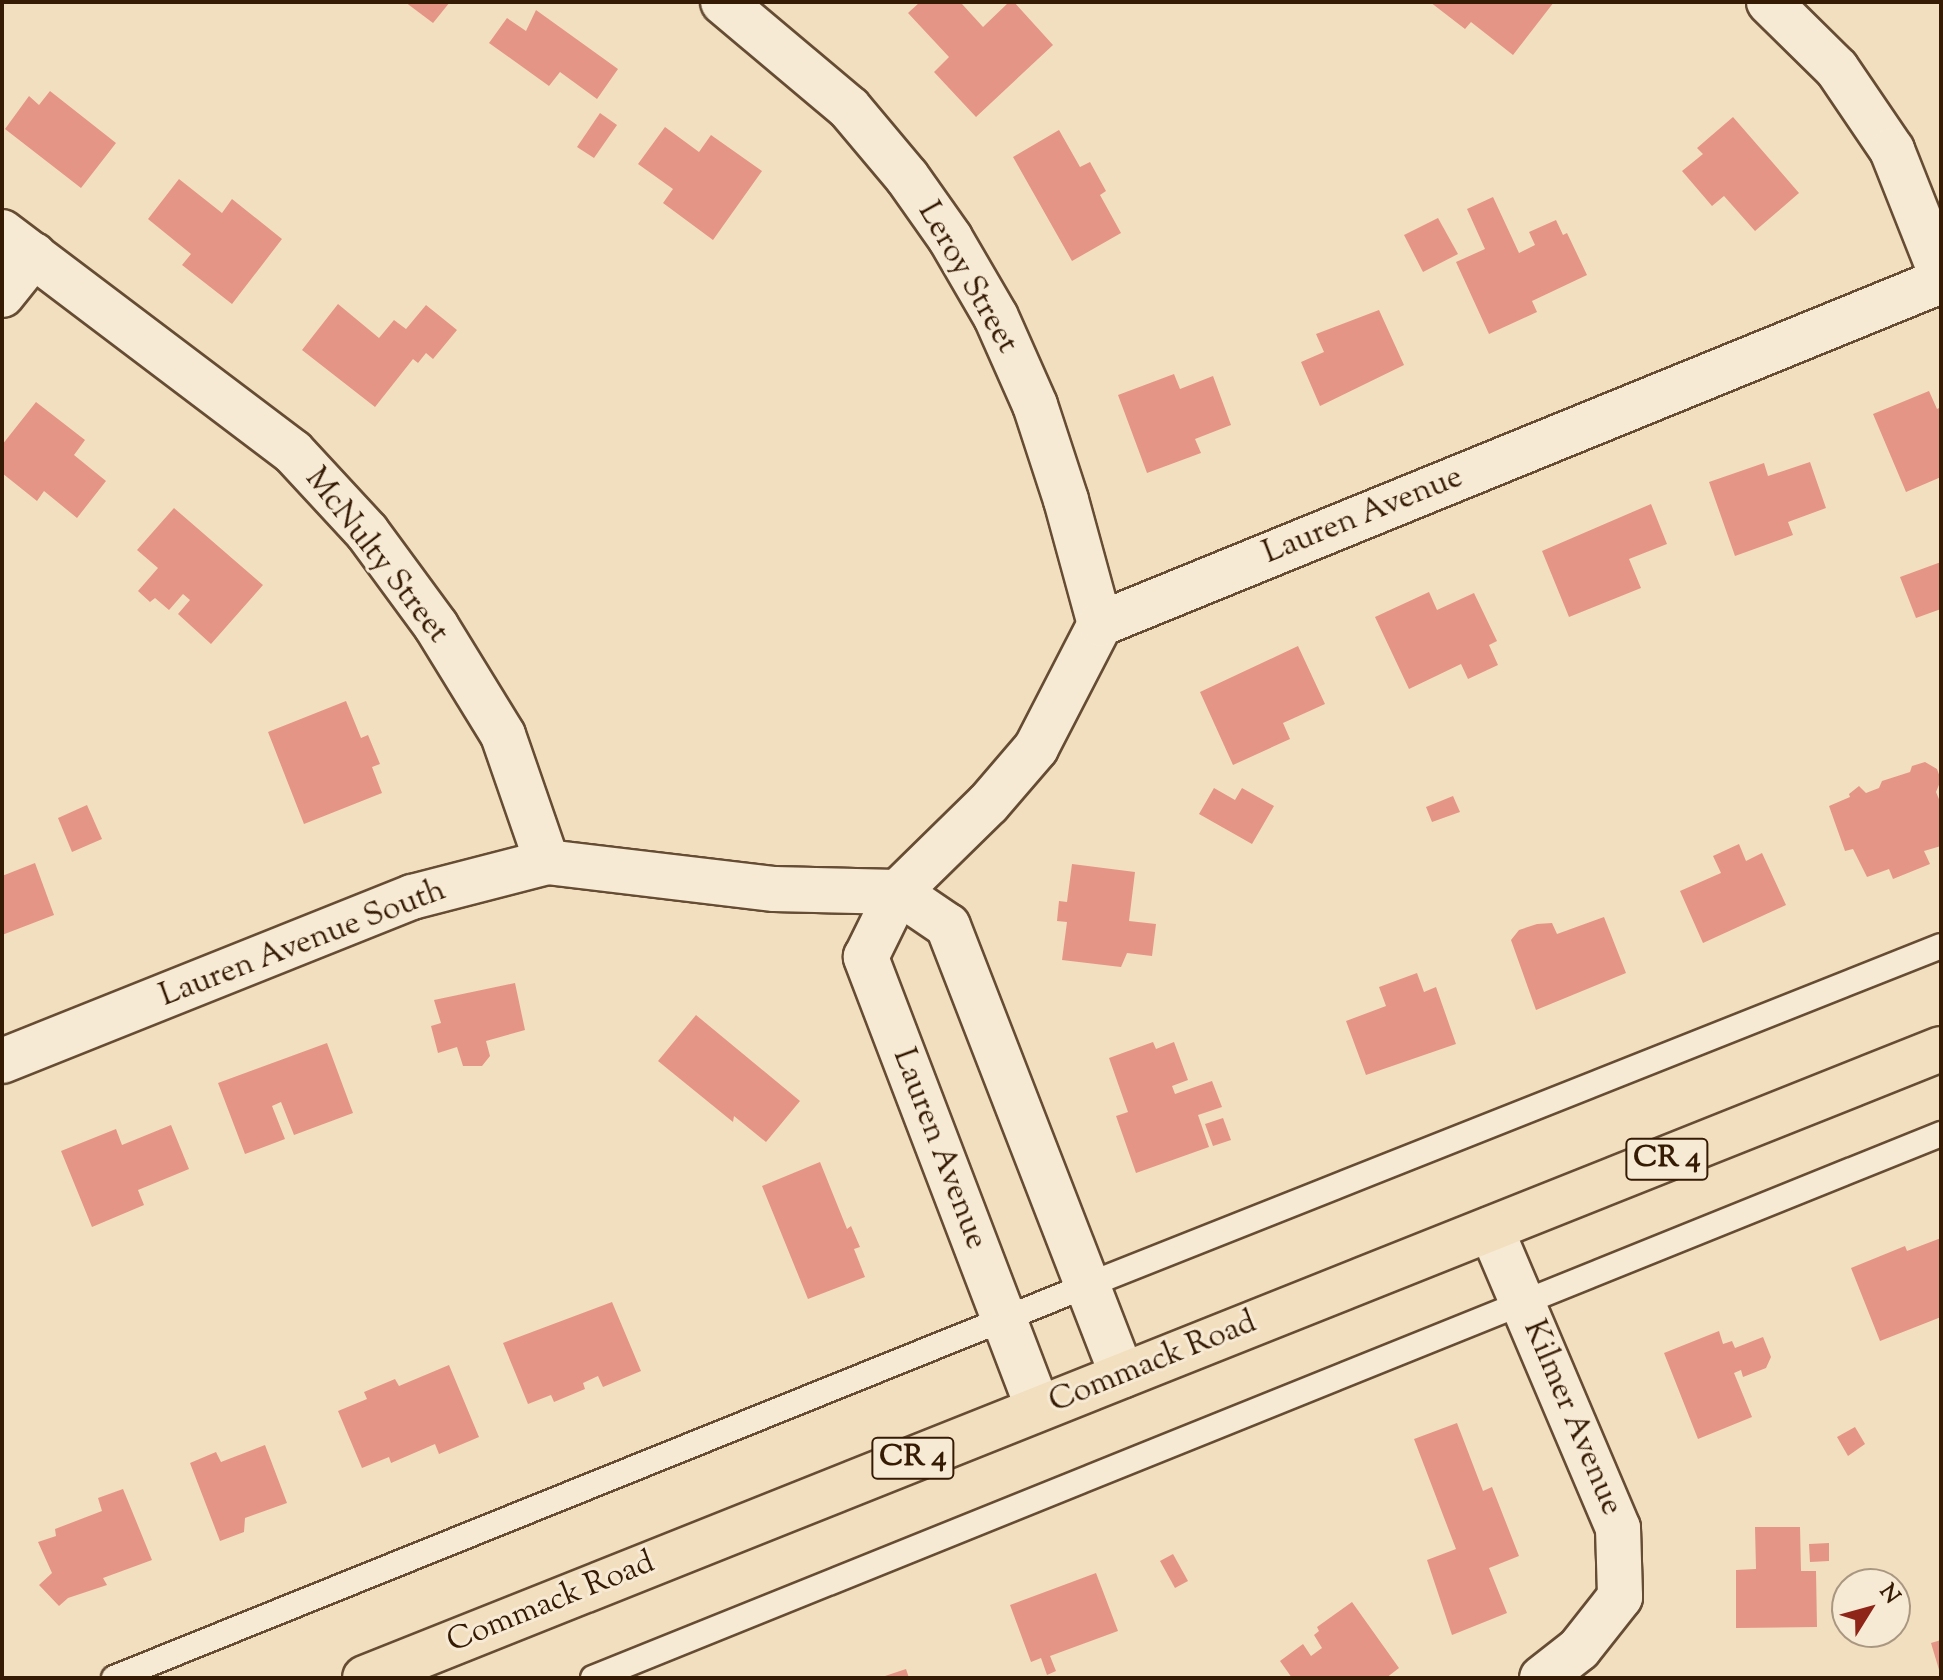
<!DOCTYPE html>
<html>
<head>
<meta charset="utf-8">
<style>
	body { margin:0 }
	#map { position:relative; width:1943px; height:1680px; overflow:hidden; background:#f2dfbf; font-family:"Sorts Mill Goudy",serif }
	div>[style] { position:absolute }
	.building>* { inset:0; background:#e59585 }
	.roads { filter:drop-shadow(2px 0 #654c33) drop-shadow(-2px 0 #654c33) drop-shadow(0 2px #654c33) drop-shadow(0 -2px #654c33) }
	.lane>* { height:24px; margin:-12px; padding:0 12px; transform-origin:12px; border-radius:12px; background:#f7ead5 }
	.street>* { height:44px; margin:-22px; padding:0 22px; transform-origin:22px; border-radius:22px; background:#f7ead5 }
	.primary>* { height:44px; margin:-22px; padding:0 22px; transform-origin:22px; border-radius:22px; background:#f2dfbf }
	span { translate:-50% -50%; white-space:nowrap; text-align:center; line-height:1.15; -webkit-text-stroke:6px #f7ead5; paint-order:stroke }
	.shield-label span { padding:2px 6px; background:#f7ead5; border:2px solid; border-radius:6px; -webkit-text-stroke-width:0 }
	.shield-label { font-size:30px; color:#361b04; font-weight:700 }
	.street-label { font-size:32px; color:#361b04 }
	.frame { position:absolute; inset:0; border:4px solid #361b04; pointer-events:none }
	.north { position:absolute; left:1831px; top:1568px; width:80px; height:80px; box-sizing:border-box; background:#f7ead5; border:2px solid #aa9781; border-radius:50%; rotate:53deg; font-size:22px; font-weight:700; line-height:32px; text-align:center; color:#361b04 }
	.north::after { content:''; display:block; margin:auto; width:28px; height:36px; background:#8f2418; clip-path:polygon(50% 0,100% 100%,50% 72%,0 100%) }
</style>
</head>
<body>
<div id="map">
	<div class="building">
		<i style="clip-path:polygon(405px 2px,450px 2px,433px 23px)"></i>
		<i style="clip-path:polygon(920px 2px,964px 2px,962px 4px,983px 27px,1009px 2px,1014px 2px,1053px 45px,976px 117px,934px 72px,949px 57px,908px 13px)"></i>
		<i style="clip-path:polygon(1430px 2px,1554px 2px,1513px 55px,1471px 22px,1465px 29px)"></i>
		<i style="clip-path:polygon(536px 10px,618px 69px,597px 99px,560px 72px,549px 86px,489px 43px,507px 18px,526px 31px)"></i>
		<i style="clip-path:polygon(50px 91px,116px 143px,81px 188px,5px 129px,29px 96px,39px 105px)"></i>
		<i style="clip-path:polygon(600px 113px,617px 125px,594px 158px,577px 147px)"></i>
		<i style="clip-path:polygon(1733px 117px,1799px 193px,1755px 231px,1724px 196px,1712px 206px,1682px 171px,1703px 154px,1697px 148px)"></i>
		<i style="clip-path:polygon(665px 127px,699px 152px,711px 135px,762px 171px,713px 240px,663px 203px,673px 189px,638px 164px)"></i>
		<i style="clip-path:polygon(1059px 130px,1080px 167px,1090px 162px,1106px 191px,1100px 195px,1121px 233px,1072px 261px,1013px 157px)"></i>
		<i style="clip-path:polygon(179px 179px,222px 213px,232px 199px,282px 239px,232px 304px,182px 265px,191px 254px,148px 219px)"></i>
		<i style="clip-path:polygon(1493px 197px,1519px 253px,1535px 245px,1529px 232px,1556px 220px,1563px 235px,1567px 233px,1587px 275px,1532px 301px,1537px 312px,1489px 334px,1456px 262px,1485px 249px,1467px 209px)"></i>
		<i style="clip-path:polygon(1438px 218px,1458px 254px,1423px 272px,1404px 235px)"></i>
		<i style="clip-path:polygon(338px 304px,379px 338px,394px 320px,406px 329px,426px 305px,457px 330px,433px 359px,426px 353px,418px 363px,413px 359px,375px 407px,302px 350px)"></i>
		<i style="clip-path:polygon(1379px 310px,1404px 365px,1320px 406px,1301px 362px,1324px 352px,1316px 334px)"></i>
		<i style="clip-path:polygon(1174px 374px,1180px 389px,1213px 376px,1231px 425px,1195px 439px,1201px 453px,1147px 473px,1118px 395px)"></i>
		<i style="clip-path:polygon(1929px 391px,1937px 409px,1941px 407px,1941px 477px,1906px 492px,1873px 414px)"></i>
		<i style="clip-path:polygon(36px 402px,85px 440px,74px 455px,106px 481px,77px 518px,44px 491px,37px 501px,2px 473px,2px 445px)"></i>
		<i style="clip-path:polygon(1810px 462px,1826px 508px,1788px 522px,1793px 535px,1735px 556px,1709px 482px,1764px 463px,1768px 476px)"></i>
		<i style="clip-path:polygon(1651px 504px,1667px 544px,1629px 559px,1641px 588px,1569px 617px,1542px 551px)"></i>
		<i style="clip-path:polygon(174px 508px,263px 585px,211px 644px,178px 614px,190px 600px,183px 594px,169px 610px,155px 598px,150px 602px,138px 591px,158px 568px,137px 550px)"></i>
		<i style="clip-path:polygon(1941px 562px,1941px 609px,1916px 618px,1900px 577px)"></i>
		<i style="clip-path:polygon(1429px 592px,1437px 610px,1474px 593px,1497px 641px,1489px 645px,1498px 665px,1468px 679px,1461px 664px,1409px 689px,1375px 617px)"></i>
		<i style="clip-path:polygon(1298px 646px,1325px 704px,1283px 723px,1290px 739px,1233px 765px,1200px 692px)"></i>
		<i style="clip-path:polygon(346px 701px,361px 738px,368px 735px,380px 764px,372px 767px,382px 793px,304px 824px,268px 732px)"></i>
		<i style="clip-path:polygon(1925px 762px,1937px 769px,1941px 780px,1936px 792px,1941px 804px,1941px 846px,1924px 851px,1930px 864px,1893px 879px,1889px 869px,1867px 877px,1853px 849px,1845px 851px,1829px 806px,1850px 797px,1849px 794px,1859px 786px,1866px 793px,1879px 788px,1882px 781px,1910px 772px,1912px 766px)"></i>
		<i style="clip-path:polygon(1214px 788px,1235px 800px,1242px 788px,1274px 806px,1252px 844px,1199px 814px)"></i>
		<i style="clip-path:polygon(1453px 796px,1460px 812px,1432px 822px,1426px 807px)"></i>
		<i style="clip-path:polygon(87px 805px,102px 839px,72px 852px,58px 818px)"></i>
		<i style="clip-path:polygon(1739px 844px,1746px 861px,1762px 853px,1786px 905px,1703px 943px,1680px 891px,1721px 873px,1713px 856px)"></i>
		<i style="clip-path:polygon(35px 863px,54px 915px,2px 935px,2px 876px)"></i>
		<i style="clip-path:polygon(1072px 864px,1135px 872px,1129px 921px,1156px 924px,1152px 956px,1127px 953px,1121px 967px,1062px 960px,1067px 922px,1057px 921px,1059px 901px,1067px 902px)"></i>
		<i style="clip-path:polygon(1604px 917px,1626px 973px,1536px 1010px,1511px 940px,1519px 930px,1537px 924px,1552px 923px,1557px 934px)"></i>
		<i style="clip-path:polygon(1417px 973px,1424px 992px,1436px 987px,1456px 1044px,1366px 1075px,1346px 1021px,1386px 1006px,1379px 987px)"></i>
		<i style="clip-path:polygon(515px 983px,525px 1030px,486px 1041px,490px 1056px,482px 1066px,463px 1066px,457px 1047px,438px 1053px,431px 1026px,441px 1023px,434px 1000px)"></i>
		<i style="clip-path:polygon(696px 1015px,800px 1101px,766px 1142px,734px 1116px,733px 1122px,658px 1061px)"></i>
		<i style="clip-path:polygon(1153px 1042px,1156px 1049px,1174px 1042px,1188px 1080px,1172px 1086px,1175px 1094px,1212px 1081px,1222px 1107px,1198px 1115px,1209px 1147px,1136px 1173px,1116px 1116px,1128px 1112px,1109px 1058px)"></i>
		<i style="clip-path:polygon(327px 1043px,353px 1113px,294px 1135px,281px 1102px,272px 1106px,285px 1139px,245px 1154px,218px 1083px)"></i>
		<i style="clip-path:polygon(1223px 1118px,1231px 1140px,1213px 1146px,1205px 1124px)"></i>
		<i style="clip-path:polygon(171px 1125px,189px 1169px,138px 1190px,144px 1205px,92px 1227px,61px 1151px,116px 1129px,122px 1145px)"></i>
		<i style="clip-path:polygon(820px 1162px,847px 1229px,851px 1226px,860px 1247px,854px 1249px,865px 1277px,808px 1299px,762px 1186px)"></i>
		<i style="clip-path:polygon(1941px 1238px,1941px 1317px,1880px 1341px,1851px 1268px,1905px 1246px,1907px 1251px)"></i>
		<i style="clip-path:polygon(612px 1302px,641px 1371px,603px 1387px,598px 1376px,583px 1383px,585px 1389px,554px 1402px,551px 1395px,528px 1404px,503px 1343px)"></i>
		<i style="clip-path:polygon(1719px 1331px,1723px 1344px,1732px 1341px,1735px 1348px,1763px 1337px,1771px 1357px,1766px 1368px,1743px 1377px,1741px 1370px,1734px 1373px,1752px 1417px,1698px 1439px,1664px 1353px)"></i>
		<i style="clip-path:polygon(449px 1365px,479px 1437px,439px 1454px,435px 1444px,391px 1463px,389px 1457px,362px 1468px,338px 1411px,367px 1399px,364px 1392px,395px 1379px,399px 1386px)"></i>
		<i style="clip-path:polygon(1457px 1423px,1483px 1491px,1492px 1487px,1519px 1556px,1489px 1568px,1507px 1613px,1452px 1635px,1427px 1560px,1456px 1549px,1414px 1439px)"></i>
		<i style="clip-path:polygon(1855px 1427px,1865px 1444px,1848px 1456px,1837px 1437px)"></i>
		<i style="clip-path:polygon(265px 1445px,287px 1503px,245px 1518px,244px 1532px,220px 1541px,190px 1463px,216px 1452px,221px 1462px)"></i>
		<i style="clip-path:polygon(123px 1489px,152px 1560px,103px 1578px,107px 1585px,68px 1598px,59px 1606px,39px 1585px,52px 1573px,38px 1542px,56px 1536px,55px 1529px,102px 1511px,98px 1498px)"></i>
		<i style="clip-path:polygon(1755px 1527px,1800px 1527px,1801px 1571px,1816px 1571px,1817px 1627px,1736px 1628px,1736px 1570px,1756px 1569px)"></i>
		<i style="clip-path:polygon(1829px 1543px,1829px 1561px,1810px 1562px,1809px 1544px)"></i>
		<i style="clip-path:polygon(1173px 1554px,1188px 1581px,1175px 1588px,1160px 1561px)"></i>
		<i style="clip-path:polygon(1096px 1573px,1118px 1631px,1050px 1656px,1056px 1671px,1047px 1675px,1041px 1658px,1031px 1662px,1010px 1605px)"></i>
		<i style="clip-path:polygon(1352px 1602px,1399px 1668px,1386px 1678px,1292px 1678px,1280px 1661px,1303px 1644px,1311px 1656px,1322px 1648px,1314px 1635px,1319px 1631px,1317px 1627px)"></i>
		<i style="clip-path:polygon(1941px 1640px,1941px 1673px,1940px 1673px,1931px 1643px)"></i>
		<i style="clip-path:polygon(906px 1669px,909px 1678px,882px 1678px,882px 1677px)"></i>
	</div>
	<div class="roads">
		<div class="lane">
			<i style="left:114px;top:1678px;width:1050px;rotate:-21.97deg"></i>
			<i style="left:1088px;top:1285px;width:918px;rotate:-21.67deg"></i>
			<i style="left:593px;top:1678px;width:1454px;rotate:-21.98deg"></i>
		</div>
		<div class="street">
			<i style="left:723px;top:2px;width:165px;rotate:40.1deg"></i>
			<i style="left:849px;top:108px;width:90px;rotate:50deg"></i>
			<i style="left:907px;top:177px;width:75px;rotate:54.8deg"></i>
			<i style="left:950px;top:238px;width:91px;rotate:59.8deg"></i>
			<i style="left:996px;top:317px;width:96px;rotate:66.1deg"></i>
			<i style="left:1035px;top:405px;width:100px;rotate:71.9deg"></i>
			<i style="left:1066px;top:500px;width:129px;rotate:74.7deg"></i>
			<i style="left:1769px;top:2px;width:95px;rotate:44.6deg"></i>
			<i style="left:1837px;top:69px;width:98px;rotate:55.8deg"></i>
			<i style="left:1892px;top:150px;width:133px;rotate:68.4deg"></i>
			<i style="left:2px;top:232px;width:365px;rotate:37.1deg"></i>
			<i style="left:293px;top:452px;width:109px;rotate:47.2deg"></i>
			<i style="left:367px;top:532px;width:117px;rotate:53.7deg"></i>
			<i style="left:436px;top:626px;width:128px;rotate:58.4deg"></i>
			<i style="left:503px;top:735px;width:134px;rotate:70.9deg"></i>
			<i style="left:2px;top:295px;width:51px;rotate:-51.3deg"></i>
			<i style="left:898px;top:892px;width:60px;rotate:34.2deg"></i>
			<i style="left:948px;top:926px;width:482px;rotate:68.8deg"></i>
			<i style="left:2px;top:1061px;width:442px;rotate:-21.8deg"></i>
			<i style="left:412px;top:897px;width:139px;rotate:-14.5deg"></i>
			<i style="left:547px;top:862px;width:229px;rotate:6.8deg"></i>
			<i style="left:774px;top:889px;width:124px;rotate:1.4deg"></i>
			<i style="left:1491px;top:1229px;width:325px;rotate:67deg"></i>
			<i style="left:1618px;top:1528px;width:69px;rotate:88.3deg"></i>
			<i style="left:1620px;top:1597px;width:66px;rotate:128.3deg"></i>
			<i style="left:1579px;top:1649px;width:47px;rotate:141.9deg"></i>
			<i style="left:1038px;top:1408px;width:483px;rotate:-110.9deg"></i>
			<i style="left:866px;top:957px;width:72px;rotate:-63.8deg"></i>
			<i style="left:898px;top:892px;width:126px;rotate:-44.4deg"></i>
			<i style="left:988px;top:804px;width:74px;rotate:-49.4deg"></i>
			<i style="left:1036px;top:748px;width:140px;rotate:-62.7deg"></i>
			<i style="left:1100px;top:624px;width:908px;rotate:-22.19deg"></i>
		</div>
		<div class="primary">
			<i style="left:365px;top:1678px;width:1697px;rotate:-21.76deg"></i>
		</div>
	</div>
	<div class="shield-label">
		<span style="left:1667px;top:1159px">CR 4</span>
		<span style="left:913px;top:1458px">CR 4</span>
	</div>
	<div class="street-label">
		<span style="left:967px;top:278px;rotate:60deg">Leroy Street</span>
		<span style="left:1363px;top:516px;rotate:-22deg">Lauren Avenue</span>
		<span style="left:376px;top:556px;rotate:52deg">McNulty Street</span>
		<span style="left:303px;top:944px;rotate:-21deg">Lauren Avenue South</span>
		<span style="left:939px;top:1149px;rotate:69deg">Lauren Avenue</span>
		<span style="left:1153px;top:1363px;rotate:-22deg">Commack Road</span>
		<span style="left:1572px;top:1418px;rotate:67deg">Kilmer Avenue</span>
		<span style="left:551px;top:1603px;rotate:-22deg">Commack Road</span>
	</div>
	<div class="frame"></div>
	<div class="north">N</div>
</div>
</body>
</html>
